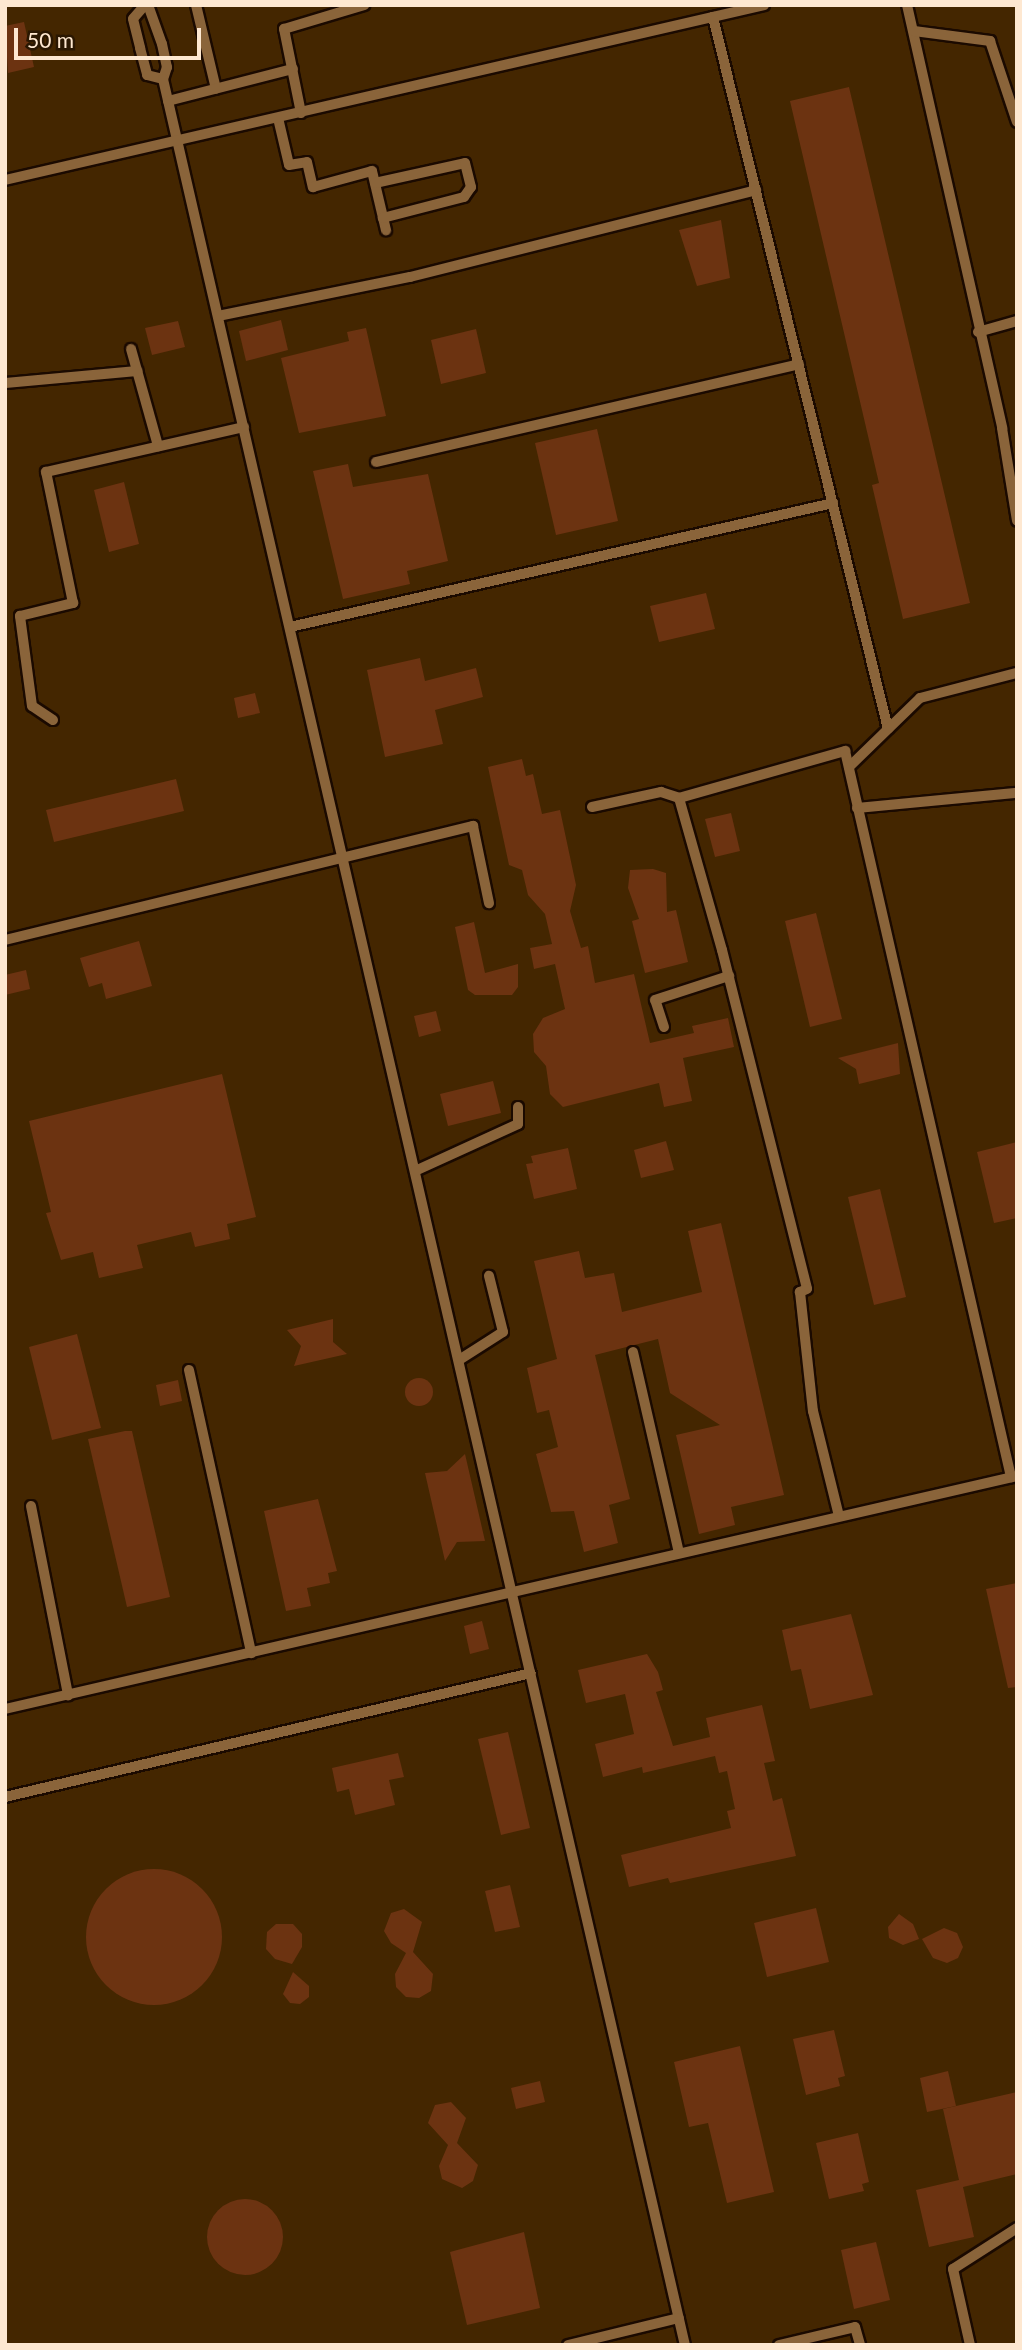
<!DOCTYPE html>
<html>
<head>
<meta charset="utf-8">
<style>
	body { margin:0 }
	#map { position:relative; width:1022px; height:2350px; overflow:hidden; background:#391f00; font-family:Lato,sans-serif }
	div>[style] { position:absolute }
	.built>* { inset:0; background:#442600 }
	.building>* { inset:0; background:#6c3311 }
	.round { border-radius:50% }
	.roads { filter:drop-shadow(2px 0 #1b0a00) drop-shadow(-2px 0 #1b0a00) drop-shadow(0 2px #1b0a00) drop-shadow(0 -2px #1b0a00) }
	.lane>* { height:10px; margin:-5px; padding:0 5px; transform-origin:5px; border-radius:5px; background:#8a643a }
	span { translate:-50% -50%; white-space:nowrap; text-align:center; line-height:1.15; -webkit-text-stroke:5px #2a1702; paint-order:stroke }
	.frame { position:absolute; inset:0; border:7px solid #fee8d1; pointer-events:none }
	.scale { position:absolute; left:14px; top:28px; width:187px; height:32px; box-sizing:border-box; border:4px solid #fee8d1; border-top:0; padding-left:9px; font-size:21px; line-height:24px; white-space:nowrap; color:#fee8d1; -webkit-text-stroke:5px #2a1702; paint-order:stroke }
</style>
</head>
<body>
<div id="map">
	<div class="built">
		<i style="clip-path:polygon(5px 5px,1017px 5px,1017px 2345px,5px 2345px)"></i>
	</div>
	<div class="building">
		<i style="clip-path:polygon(24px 22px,34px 67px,8px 73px,5px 26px)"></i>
		<i style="clip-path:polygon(849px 87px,970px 603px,903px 619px,872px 485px,879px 483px,790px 101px)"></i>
		<i style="clip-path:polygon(721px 220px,730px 278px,697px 286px,679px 230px)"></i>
		<i style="clip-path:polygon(281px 320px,288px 350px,246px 361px,239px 331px)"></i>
		<i style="clip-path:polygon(178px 321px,185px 347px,152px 355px,145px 328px)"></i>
		<i style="clip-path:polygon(366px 328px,386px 416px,299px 433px,281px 358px,349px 341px,347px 332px)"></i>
		<i style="clip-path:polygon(476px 329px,486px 373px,441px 384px,431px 340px)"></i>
		<i style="clip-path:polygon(597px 429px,618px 521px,556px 535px,535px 443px)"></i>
		<i style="clip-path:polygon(348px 464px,353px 487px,428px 474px,448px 561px,407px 571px,410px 584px,343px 599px,313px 471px)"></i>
		<i style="clip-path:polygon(124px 482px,139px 544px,109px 552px,94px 490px)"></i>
		<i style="clip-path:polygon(706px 593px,715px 629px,659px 642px,650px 606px)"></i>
		<i style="clip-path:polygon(420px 658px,425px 681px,476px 668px,483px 697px,435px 710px,443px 744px,385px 757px,367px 670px)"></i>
		<i style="clip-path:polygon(255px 693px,260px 713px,238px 718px,234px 698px)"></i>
		<i style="clip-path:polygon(522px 759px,526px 776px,533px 774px,542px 814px,560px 810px,576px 885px,570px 911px,581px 948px,588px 946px,595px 983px,634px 974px,650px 1043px,694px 1033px,692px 1026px,728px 1018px,734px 1047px,683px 1058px,692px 1101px,664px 1107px,659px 1083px,563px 1107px,550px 1094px,546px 1066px,534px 1052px,533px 1034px,543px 1018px,565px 1009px,555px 964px,534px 969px,530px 948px,552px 944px,545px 914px,528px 895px,522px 870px,509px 865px,488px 767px)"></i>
		<i style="clip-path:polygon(176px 779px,184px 811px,54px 842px,46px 810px)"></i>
		<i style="clip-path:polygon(731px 813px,740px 851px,715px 857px,705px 819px)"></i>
		<i style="clip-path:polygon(653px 869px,666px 873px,667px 912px,676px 910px,688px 962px,645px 973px,632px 921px,639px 919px,628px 888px,630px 870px)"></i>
		<i style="clip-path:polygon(816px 913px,842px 1019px,810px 1027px,785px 921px)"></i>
		<i style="clip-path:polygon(474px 922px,485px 973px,518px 964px,518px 987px,512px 995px,475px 995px,468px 990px,455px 927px)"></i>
		<i style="clip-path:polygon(139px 941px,152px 986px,106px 999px,102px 983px,89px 987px,80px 958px)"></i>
		<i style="clip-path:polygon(26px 970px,30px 989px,5px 995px,5px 975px)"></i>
		<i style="clip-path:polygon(436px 1011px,441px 1031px,419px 1037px,414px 1016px)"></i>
		<i style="clip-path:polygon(898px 1043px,900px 1074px,859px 1084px,856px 1069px,838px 1058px)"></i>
		<i style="clip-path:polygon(222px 1074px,256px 1217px,227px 1224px,230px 1239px,195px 1247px,191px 1232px,137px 1245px,143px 1268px,99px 1278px,93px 1252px,61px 1260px,46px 1213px,51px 1212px,29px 1121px)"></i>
		<i style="clip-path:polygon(493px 1081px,501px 1113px,448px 1126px,440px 1094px)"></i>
		<i style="clip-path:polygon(666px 1141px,674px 1170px,641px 1178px,634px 1150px)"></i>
		<i style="clip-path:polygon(1017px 1142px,1017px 1218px,994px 1223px,977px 1152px)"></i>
		<i style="clip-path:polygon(568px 1148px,577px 1189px,534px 1199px,526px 1164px,533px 1163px,531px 1156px)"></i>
		<i style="clip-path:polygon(880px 1189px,906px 1297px,874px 1305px,848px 1197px)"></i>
		<i style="clip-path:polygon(721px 1223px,784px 1495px,731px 1507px,735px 1525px,699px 1534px,676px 1435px,720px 1425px,670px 1393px,658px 1339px,595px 1355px,630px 1499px,609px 1505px,618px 1543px,584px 1552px,574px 1511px,551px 1512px,536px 1454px,558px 1447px,549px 1410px,537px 1413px,527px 1368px,557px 1359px,534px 1261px,579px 1251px,585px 1278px,614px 1273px,622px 1312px,702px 1292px,688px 1231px)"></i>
		<i style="clip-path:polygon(333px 1319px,333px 1342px,347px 1354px,294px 1366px,301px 1346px,287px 1330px)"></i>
		<i style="clip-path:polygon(77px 1334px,101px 1428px,52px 1440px,29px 1347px)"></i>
		<i class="round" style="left:405px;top:1378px;width:28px;height:28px"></i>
		<i style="clip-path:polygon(178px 1380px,182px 1401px,160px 1406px,156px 1385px)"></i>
		<i style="clip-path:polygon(125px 1431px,132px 1431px,170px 1597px,127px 1607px,88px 1439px)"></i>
		<i style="clip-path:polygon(465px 1454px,485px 1541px,457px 1542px,445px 1561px,425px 1473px,447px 1471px)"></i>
		<i style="clip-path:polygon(318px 1499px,337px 1571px,328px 1573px,330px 1583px,307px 1588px,311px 1606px,286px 1611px,264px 1511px)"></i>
		<i style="clip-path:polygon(1017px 1583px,1017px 1687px,1008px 1688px,986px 1589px)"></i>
		<i style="clip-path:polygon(851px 1614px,873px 1695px,810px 1709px,801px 1669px,791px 1671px,782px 1630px)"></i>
		<i style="clip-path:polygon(482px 1621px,489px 1649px,470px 1654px,464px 1626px)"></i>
		<i style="clip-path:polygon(647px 1654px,658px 1672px,663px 1690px,656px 1692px,673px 1746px,710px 1737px,706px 1718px,762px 1705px,775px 1761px,764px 1763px,773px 1801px,782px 1798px,796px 1856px,670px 1883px,668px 1878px,629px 1887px,621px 1855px,731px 1828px,727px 1811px,735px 1809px,727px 1771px,719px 1773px,715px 1756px,643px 1773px,642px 1767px,603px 1777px,595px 1744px,634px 1734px,625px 1694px,586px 1703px,578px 1670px)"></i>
		<i style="clip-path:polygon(508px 1732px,530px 1828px,501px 1835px,478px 1739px)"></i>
		<i style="clip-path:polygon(398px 1753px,404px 1777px,389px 1780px,395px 1805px,355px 1815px,349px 1789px,337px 1792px,332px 1768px)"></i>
		<i class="round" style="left:86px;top:1869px;width:136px;height:136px"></i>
		<i style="clip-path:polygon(510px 1885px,520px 1927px,495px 1932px,485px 1891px)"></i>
		<i style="clip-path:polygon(816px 1908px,829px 1962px,767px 1977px,754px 1923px)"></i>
		<i style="clip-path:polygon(404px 1909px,422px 1922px,413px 1952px,433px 1974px,431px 1991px,419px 1998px,406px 1997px,396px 1987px,395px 1974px,406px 1953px,391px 1943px,384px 1931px,391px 1913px)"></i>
		<i style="clip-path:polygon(899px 1914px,913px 1924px,919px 1939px,903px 1945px,889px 1938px,888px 1927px)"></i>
		<i style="clip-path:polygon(276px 1924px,293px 1924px,302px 1934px,302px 1947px,292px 1964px,275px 1959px,266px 1949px,267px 1932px)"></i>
		<i style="clip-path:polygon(944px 1928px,957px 1933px,963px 1947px,958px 1958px,947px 1963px,933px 1958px,922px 1939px)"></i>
		<i style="clip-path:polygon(293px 1972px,309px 1986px,309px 1997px,300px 2004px,290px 2003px,283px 1994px)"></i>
		<i style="clip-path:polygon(834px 2030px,845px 2076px,838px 2078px,840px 2086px,806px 2095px,793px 2039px)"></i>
		<i style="clip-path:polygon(740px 2046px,774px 2192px,727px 2203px,708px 2123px,689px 2127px,674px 2062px)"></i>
		<i style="clip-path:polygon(948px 2071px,956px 2106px,927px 2112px,920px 2078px)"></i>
		<i style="clip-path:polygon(540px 2081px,545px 2102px,516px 2109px,511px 2088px)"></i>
		<i style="clip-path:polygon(1017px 2092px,1017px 2174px,963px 2187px,974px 2237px,929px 2247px,916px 2190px,959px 2180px,943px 2109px)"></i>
		<i style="clip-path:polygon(451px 2102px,466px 2118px,457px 2143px,478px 2165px,473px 2181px,462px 2188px,442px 2179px,439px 2166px,448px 2145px,428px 2123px,435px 2105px)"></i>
		<i style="clip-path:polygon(858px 2133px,869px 2182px,862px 2184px,864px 2191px,829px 2199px,816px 2143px)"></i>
		<i class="round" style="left:207px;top:2199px;width:76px;height:76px"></i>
		<i style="clip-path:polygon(524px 2232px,540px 2308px,467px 2325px,450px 2252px)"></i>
		<i style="clip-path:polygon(876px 2242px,890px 2300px,854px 2309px,841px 2250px)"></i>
	</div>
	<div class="roads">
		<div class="lane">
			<i style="left:145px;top:5px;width:18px;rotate:131deg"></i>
			<i style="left:133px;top:19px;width:30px;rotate:76deg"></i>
			<i style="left:140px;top:48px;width:28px;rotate:75deg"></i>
			<i style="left:147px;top:75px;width:16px;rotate:14deg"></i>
			<i style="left:148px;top:5px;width:41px;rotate:70.3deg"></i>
			<i style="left:162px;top:44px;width:24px;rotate:78deg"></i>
			<i style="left:167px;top:67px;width:13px;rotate:108deg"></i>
			<i style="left:163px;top:79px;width:2325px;rotate:77.03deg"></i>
			<i style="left:196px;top:5px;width:86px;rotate:76.6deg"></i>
			<i style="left:907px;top:5px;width:434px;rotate:77.3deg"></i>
			<i style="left:1002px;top:428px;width:94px;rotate:80.8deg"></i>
			<i style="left:713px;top:17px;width:733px;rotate:76.19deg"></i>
			<i style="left:914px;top:31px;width:77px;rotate:7.5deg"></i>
			<i style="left:990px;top:41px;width:85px;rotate:71.6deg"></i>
			<i style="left:168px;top:101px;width:129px;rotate:-14.4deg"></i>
			<i style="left:301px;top:113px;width:86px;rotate:-101.4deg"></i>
			<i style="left:284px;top:29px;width:84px;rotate:-16.7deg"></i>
			<i style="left:278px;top:118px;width:48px;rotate:76.8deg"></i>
			<i style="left:289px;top:165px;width:18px;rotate:-9deg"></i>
			<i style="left:307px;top:162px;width:26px;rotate:77deg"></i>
			<i style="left:313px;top:187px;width:61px;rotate:-15.2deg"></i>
			<i style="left:372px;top:171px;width:61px;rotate:76.7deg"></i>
			<i style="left:5px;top:180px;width:779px;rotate:-12.98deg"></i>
			<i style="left:375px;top:183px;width:92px;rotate:-12.5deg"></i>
			<i style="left:465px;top:163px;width:25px;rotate:76deg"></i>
			<i style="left:471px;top:187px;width:12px;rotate:125deg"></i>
			<i style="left:464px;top:197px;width:84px;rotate:165.5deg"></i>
			<i style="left:218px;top:316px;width:196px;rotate:-11.5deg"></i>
			<i style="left:410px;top:277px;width:357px;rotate:-14.1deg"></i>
			<i style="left:978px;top:332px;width:41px;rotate:-15.8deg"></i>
			<i style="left:131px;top:349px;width:101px;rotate:74.4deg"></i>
			<i style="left:5px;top:383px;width:133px;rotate:-5.2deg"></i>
			<i style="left:376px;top:462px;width:434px;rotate:-13deg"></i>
			<i style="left:290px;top:627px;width:557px;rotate:-12.86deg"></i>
			<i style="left:53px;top:720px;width:25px;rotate:-146deg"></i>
			<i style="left:32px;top:706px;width:91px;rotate:-97.6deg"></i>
			<i style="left:20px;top:616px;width:55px;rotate:-13.8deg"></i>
			<i style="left:73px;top:603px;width:134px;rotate:-101.6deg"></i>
			<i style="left:46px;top:472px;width:203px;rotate:-12.8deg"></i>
			<i style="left:849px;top:767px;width:99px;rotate:-44.2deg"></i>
			<i style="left:920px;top:698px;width:100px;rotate:-14.5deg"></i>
			<i style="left:679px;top:798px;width:158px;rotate:74.2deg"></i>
			<i style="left:722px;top:950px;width:349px;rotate:75.9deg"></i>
			<i style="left:807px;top:1289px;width:8px;rotate:157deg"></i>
			<i style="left:800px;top:1292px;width:120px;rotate:83.8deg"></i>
			<i style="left:813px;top:1411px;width:108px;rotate:76.1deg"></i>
			<i style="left:592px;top:807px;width:71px;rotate:-12.3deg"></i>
			<i style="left:661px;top:792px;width:19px;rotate:18deg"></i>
			<i style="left:679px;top:798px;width:173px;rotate:-15.8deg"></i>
			<i style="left:845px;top:751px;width:745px;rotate:77.12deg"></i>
			<i style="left:857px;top:808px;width:161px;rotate:-5.4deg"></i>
			<i style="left:5px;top:940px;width:482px;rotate:-13.7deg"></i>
			<i style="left:473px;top:826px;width:79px;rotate:78.3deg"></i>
			<i style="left:664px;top:1027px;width:28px;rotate:-108deg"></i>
			<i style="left:655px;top:1000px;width:78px;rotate:-18deg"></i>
			<i style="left:415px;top:1171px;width:113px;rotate:-24.5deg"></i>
			<i style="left:518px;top:1124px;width:17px;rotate:-90deg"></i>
			<i style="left:633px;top:1352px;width:206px;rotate:77.1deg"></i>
			<i style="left:459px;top:1360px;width:52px;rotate:-32.5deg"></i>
			<i style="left:503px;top:1332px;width:58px;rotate:-104deg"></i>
			<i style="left:189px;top:1370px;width:290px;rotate:77.6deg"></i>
			<i style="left:31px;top:1506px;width:193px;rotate:78.9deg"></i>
			<i style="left:5px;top:1709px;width:1038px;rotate:-12.97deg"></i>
			<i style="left:5px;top:1797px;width:540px;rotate:-13.26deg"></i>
			<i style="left:568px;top:2345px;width:114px;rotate:-13.7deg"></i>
			<i style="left:779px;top:2345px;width:78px;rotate:-13.3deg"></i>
			<i style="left:855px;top:2327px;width:19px;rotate:74deg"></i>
			<i style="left:970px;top:2345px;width:78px;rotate:-102.6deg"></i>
			<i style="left:953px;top:2269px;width:76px;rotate:-32.6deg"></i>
		</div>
	</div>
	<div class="frame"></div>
	<div class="scale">50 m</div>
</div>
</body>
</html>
